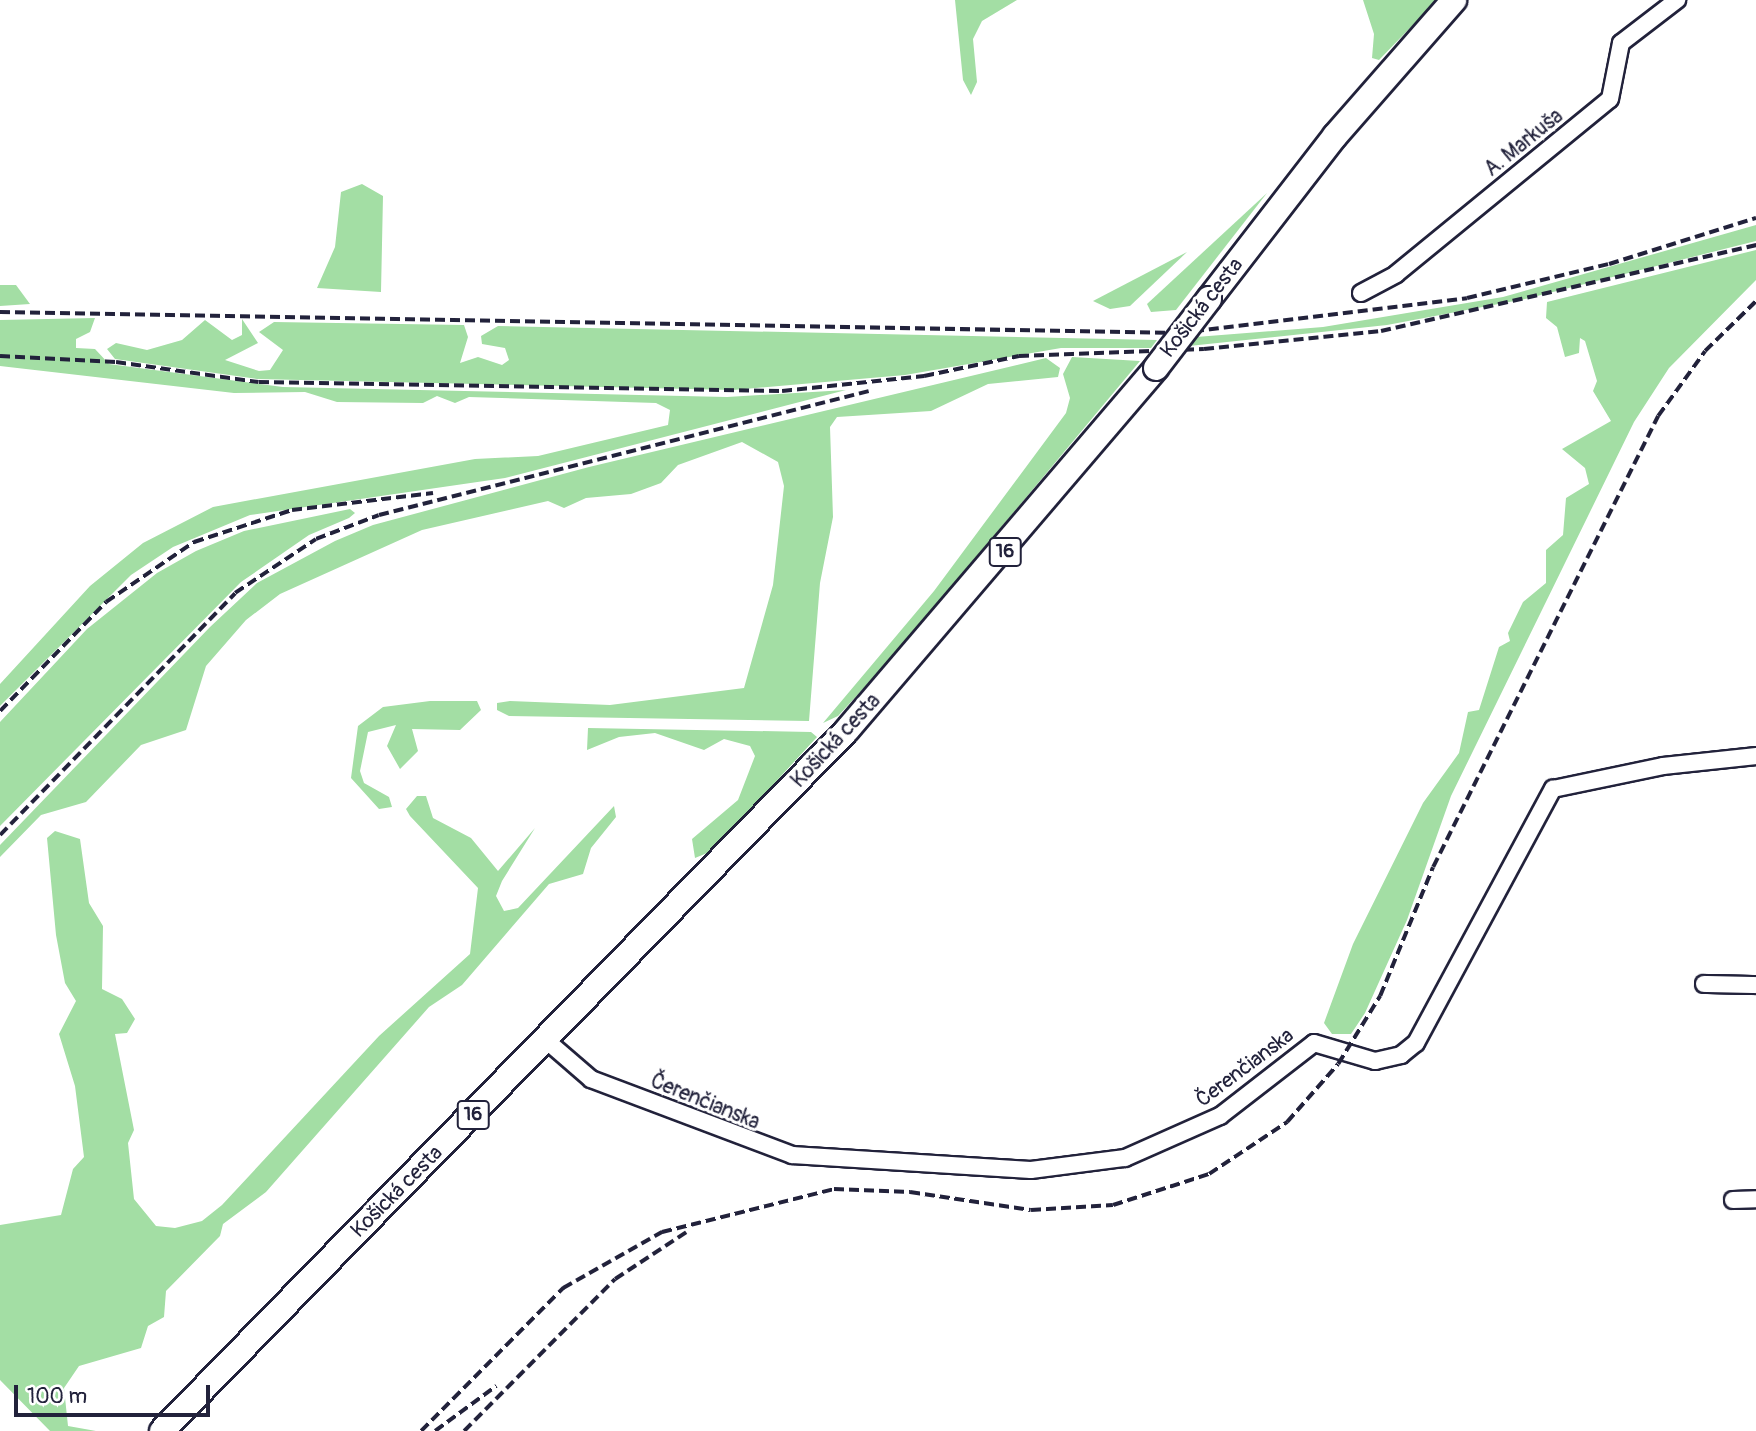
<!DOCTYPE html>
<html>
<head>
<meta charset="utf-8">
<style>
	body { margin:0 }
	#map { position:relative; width:1756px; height:1431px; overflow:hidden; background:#fff; font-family:Pangolin,sans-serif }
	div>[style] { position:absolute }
	.green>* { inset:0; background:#a3dea4 }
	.roads { filter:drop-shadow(2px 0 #22223b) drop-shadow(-2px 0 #22223b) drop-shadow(0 2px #22223b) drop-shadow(0 -2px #22223b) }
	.minor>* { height:16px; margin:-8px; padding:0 8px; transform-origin:8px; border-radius:8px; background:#fff }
	.primary>* { height:24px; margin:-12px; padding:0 12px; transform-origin:12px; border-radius:12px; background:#fff }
	.rail>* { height:3.5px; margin-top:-1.75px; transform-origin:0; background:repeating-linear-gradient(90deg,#22223b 0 10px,transparent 0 15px) }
	.bridges { filter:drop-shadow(2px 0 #22223b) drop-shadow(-2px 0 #22223b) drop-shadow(0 2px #22223b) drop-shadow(0 -2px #22223b) }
	.primary-bridge>* { height:24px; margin:-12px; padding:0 12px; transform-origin:12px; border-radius:12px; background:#fff }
	span { translate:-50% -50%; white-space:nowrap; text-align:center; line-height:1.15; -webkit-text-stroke:6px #fff; paint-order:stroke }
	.shield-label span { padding:2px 5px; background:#fff; border:2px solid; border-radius:5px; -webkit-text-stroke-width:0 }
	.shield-label { font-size:19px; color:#22223b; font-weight:700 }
	.street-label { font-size:21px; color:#22223b }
	.scale { position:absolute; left:14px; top:1385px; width:196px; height:32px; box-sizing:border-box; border:4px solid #22223b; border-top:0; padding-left:9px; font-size:21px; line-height:24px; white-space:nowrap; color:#22223b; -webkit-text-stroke:5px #fff; paint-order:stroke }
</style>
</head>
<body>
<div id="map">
	<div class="green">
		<i style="clip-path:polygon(955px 0,1017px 0,982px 21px,973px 39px,977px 82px,971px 95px,963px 80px)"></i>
		<i style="clip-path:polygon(1363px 0,1437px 0,1379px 60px,1372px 58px,1374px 34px)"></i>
		<i style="clip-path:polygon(362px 184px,383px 196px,381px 292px,317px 288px,335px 247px,341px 192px)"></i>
		<i style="clip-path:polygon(1267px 193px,1176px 310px,1151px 312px,1147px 304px)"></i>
		<i style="clip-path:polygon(1756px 225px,1756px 241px,1525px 299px,1387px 325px,1189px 346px,1196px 337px,1323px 327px,1503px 297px)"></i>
		<i style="clip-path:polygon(1756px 250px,1756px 280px,1669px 368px,1634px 422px,1451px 796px,1407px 920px,1365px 1013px,1351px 1034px,1332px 1034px,1324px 1023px,1353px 944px,1423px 803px,1459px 753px,1468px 712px,1479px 710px,1499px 647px,1510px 641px,1508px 633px,1523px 602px,1546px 583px,1546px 550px,1563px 535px,1566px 498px,1589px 484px,1585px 468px,1562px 449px,1611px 421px,1593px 391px,1597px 381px,1585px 341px,1580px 338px,1579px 353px,1565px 357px,1557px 327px,1546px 318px,1547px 302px)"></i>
		<i style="clip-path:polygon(1187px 252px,1130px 306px,1110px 309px,1093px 301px)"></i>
		<i style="clip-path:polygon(0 285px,16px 285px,30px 304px,0 306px)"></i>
		<i style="clip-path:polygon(95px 318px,90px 332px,76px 339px,76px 348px,95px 349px,109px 364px,283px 387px,727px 397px,846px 390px,505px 478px,250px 515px,173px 547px,131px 575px,0 706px,0 684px,90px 586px,143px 543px,213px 507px,475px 459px,538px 456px,668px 425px,670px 410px,656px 403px,469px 397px,455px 403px,437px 396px,423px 403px,337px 402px,305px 392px,234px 393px,0 366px,0 320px)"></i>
		<i style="clip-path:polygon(242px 319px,258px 343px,225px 360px,259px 371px,270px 370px,283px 350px,259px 332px,274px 322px,464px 325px,468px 337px,460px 363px,478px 357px,502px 365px,509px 360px,505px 348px,482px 344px,481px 336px,498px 326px,1157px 340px,1151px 348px,1061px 348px,905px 375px,733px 390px,257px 379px,115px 359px,107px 349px,116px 343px,147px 350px,182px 340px,205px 320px,232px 340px,242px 335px)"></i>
		<i style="clip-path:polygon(1072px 357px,1140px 361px,896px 653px,838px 716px,823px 723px,934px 591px,1066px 413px,1070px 398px,1063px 374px)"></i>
		<i style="clip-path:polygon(1046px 358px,1060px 368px,1058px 377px,988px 384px,931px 411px,837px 417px,830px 427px,833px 517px,820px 583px,809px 721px,509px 716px,497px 710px,497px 703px,510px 701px,610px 705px,744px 688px,773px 585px,784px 486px,778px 462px,742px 442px,678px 465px,661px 483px,631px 494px,586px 498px,564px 508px,548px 501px,422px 530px,280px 594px,246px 620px,206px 666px,186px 730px,141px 745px,86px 802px,41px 815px,0 857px,0 845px,210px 627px,257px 583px,335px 541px,373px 525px,589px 467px)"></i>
		<i style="clip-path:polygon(350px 509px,355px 513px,349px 518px,309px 535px,241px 582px,0 826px,0 722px,87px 629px,157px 573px,196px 551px,244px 531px)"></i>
		<i style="clip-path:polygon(430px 701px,477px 701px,481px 710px,460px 730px,412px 729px,418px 751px,400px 769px,387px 746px,396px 725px,368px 732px,360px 771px,364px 783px,389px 797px,392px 807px,379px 809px,351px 778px,358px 726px,383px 707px)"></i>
		<i style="clip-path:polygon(588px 728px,811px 732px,817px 737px,712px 851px,695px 858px,692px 839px,738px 800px,755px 756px,750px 746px,724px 739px,704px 750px,655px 733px,619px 737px,587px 750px)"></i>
		<i style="clip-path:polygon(417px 796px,426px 796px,433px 818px,471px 838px,498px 871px,535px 828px,502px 881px,496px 896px,504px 911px,518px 908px,614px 806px,616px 817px,591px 848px,583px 874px,549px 884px,462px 985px,429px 1007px,266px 1192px,223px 1224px,220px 1236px,166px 1291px,164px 1317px,148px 1326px,141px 1348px,79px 1366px,64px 1388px,68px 1426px,96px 1431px,50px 1431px,0 1380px,0 1225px,61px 1215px,73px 1169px,84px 1157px,75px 1086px,59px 1034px,76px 1001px,65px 983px,56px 935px,47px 838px,55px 831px,80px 839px,89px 903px,103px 926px,102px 989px,122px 999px,135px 1019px,127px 1033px,115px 1034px,134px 1130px,128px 1143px,134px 1199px,156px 1226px,175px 1228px,202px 1221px,222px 1205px,379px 1036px,470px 954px,478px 888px,410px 816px,406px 809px)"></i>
	</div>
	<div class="roads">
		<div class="minor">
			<i style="left:1361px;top:293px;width:40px;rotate:-28deg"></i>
			<i style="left:1396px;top:274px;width:276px;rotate:-39.3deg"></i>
			<i style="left:1610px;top:99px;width:57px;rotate:-78.9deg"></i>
			<i style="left:1621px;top:43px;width:71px;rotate:-37.5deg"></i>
			<i style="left:1704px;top:984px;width:52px;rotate:1.1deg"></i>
			<i style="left:547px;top:1041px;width:58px;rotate:40.8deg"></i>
			<i style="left:591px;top:1079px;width:215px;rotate:20.7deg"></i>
			<i style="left:792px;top:1155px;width:239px;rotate:3.6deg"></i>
			<i style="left:1031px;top:1170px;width:95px;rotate:-7.3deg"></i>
			<i style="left:1125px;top:1158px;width:104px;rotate:-23.9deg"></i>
			<i style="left:1220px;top:1116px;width:119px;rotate:-37.8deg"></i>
			<i style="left:1314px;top:1043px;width:64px;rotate:16.4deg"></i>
			<i style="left:1375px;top:1061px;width:27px;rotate:-13deg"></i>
			<i style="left:1401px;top:1055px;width:19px;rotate:-39deg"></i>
			<i style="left:1416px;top:1043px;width:289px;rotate:-61.7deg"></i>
			<i style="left:1553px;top:789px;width:112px;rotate:-11.8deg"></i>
			<i style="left:1663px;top:766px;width:94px;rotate:-6.1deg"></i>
			<i style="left:1733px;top:1200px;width:23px;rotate:-2deg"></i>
		</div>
		<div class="primary">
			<i style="left:1209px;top:299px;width:206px;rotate:-52.3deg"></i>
			<i style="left:1335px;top:136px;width:181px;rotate:-48.8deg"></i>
			<i style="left:162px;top:1431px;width:980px;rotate:-45.66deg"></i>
			<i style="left:847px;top:730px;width:476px;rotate:-49.5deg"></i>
		</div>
	</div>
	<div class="rail">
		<i style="left:0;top:312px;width:1179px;rotate:1.02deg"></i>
		<i style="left:1179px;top:333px;width:290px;rotate:-6.9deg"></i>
		<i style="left:1467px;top:298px;width:146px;rotate:-13.5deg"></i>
		<i style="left:1609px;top:264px;width:154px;rotate:-17.4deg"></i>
		<i style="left:0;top:356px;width:116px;rotate:3deg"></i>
		<i style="left:116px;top:362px;width:144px;rotate:8deg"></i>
		<i style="left:259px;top:382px;width:523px;rotate:0.99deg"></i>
		<i style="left:782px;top:391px;width:143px;rotate:-6deg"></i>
		<i style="left:924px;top:376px;width:97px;rotate:-11.9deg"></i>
		<i style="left:1019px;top:356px;width:185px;rotate:-2.2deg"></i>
		<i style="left:1204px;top:349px;width:178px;rotate:-5.8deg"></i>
		<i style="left:1381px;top:331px;width:385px;rotate:-12.9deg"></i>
		<i style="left:0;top:711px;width:152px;rotate:-45.8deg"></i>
		<i style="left:106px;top:602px;width:107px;rotate:-34.3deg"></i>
		<i style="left:194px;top:542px;width:103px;rotate:-18.1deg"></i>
		<i style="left:292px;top:510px;width:142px;rotate:-6.9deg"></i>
		<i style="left:0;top:835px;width:337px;rotate:-45.8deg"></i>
		<i style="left:235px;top:593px;width:97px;rotate:-33.7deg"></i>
		<i style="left:316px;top:539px;width:67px;rotate:-20.9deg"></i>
		<i style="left:379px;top:515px;width:510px;rotate:-14.2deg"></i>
		<i style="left:421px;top:1431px;width:202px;rotate:-45.2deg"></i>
		<i style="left:563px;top:1288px;width:114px;rotate:-29.5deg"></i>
		<i style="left:662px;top:1232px;width:177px;rotate:-14deg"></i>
		<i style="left:834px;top:1189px;width:76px;rotate:2.3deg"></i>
		<i style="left:910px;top:1192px;width:122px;rotate:8.5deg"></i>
		<i style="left:1031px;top:1210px;width:82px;rotate:-3.5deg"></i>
		<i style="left:1113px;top:1205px;width:101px;rotate:-17.9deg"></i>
		<i style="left:1209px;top:1174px;width:94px;rotate:-33.7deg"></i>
		<i style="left:1287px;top:1122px;width:77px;rotate:-48.7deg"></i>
		<i style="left:1338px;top:1064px;width:80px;rotate:-58.3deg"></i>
		<i style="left:1380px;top:996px;width:139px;rotate:-67.7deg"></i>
		<i style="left:1433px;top:867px;width:504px;rotate:-63.49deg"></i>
		<i style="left:1658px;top:416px;width:80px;rotate:-54.1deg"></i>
		<i style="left:1705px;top:351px;width:71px;rotate:-44.4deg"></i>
		<i style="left:435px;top:1431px;width:76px;rotate:-36.4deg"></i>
		<i style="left:464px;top:1431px;width:214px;rotate:-45.2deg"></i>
		<i style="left:615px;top:1279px;width:87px;rotate:-33.3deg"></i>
	</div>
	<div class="bridges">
		<div class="primary-bridge">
			<i style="left:1156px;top:368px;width:87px;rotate:-52.5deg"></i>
		</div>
	</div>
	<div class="shield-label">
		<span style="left:1005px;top:552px">16</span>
		<span style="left:473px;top:1115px">16</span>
	</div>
	<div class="street-label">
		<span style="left:1524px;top:143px;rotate:-39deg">A. Markuša</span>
		<span style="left:1202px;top:308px;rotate:-52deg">Košická cesta</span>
		<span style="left:836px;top:741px;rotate:-47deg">Košická cesta</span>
		<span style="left:1245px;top:1068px;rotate:-37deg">Čerenčianska</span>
		<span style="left:705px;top:1102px;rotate:22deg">Čerenčianska</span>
		<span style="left:397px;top:1192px;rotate:-45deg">Košická cesta</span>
	</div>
	<div class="scale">100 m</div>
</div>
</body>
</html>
